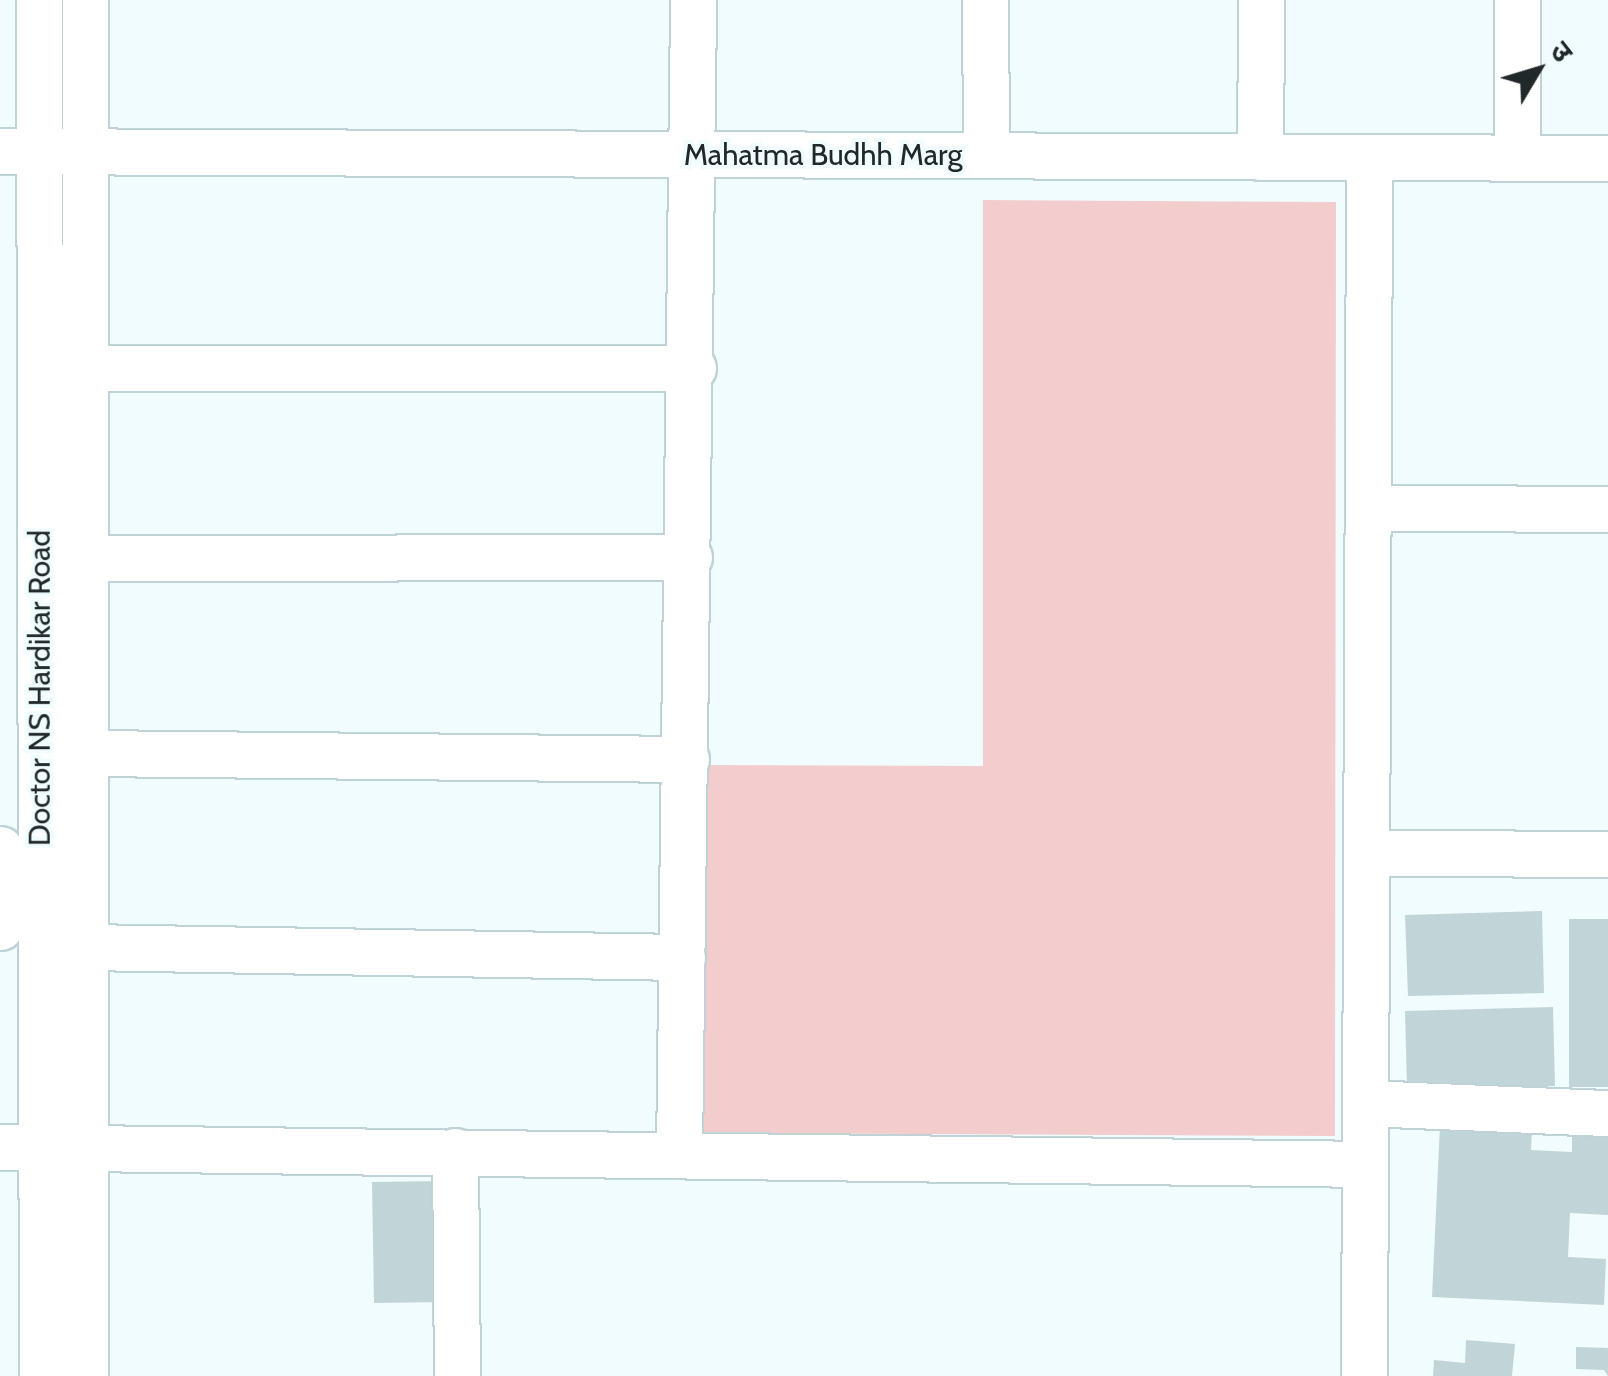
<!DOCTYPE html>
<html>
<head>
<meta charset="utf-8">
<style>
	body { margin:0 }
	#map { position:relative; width:1608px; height:1376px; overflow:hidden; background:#f0fcfe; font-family:Cabin,"Noto Sans Devanagari",sans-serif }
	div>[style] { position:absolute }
	.green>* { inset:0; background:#f3cdce }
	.building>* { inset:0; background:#c1d5d8 }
	.roads { filter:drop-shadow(2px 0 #bfd2d6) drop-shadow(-2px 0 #bfd2d6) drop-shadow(0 2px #bfd2d6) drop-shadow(0 -2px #bfd2d6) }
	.minor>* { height:45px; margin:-22.5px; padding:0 22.5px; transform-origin:22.5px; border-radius:22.5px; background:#fff }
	span { translate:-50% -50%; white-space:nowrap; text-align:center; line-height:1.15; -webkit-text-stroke:8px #f0fcfe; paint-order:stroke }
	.street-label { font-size:30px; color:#202829 }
	.north { position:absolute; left:1488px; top:20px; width:100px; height:100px; -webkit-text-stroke:8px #f0fcfe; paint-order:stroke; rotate:52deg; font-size:28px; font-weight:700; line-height:40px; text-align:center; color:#202829 }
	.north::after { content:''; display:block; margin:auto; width:35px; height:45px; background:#202829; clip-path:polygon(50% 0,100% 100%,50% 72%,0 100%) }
</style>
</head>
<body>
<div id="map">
	<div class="green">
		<i style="clip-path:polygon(983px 200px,1336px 202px,1335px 1136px,700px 1133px,700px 765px,983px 766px)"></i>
	</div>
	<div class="building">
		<i style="clip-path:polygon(1542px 911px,1544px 993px,1408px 996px,1405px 915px)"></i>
		<i style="clip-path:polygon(1569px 919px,1608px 919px,1608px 1087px,1569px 1087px)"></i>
		<i style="clip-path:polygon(1553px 1007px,1555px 1086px,1407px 1090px,1405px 1011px)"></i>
		<i style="clip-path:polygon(1440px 1125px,1532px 1129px,1531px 1150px,1572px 1152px,1572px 1136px,1608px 1138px,1608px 1215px,1570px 1213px,1568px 1257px,1606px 1259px,1604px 1305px,1432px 1297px)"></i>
		<i style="clip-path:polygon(441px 1181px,444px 1302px,374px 1303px,372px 1182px)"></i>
		<i style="clip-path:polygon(1466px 1340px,1515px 1344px,1512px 1376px,1433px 1376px,1434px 1360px,1465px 1363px)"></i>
		<i style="clip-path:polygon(1576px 1347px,1608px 1348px,1608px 1376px,1604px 1370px,1576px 1369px)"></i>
	</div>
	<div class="roads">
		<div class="minor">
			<i style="left:39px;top:0;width:1376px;rotate:89.88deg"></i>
			<i style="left:985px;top:0;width:155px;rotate:89.6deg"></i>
			<i style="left:0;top:151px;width:1608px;rotate:0.25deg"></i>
			<i style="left:1260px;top:157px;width:157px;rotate:-89.6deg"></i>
			<i style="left:1517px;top:158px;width:158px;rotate:-90deg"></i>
			<i style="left:85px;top:368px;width:608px"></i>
			<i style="left:1368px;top:508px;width:240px;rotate:0.2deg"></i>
			<i style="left:85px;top:558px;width:604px;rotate:-0.09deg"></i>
			<i style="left:85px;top:753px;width:601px;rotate:0.57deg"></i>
			<i style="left:0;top:849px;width:78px;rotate:90deg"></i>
			<i style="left:1367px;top:853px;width:241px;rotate:0.2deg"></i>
			<i style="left:85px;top:947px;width:597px;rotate:0.96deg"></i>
			<i style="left:1366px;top:1103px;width:242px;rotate:2.4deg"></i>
			<i style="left:0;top:1147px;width:1365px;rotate:0.71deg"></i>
			<i style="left:455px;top:1151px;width:225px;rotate:89.5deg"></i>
			<i style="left:679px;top:1154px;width:1154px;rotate:-89.3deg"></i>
			<i style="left:85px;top:1376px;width:1376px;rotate:-90deg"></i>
			<i style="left:1364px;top:1376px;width:1219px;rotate:-89.76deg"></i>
		</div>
	</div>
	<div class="street-label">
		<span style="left:823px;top:155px">Mahatma Budhh Marg</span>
		<span style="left:40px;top:688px;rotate:-90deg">Doctor NS Hardikar Road</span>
	</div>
	<div class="north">उ</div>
</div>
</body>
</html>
